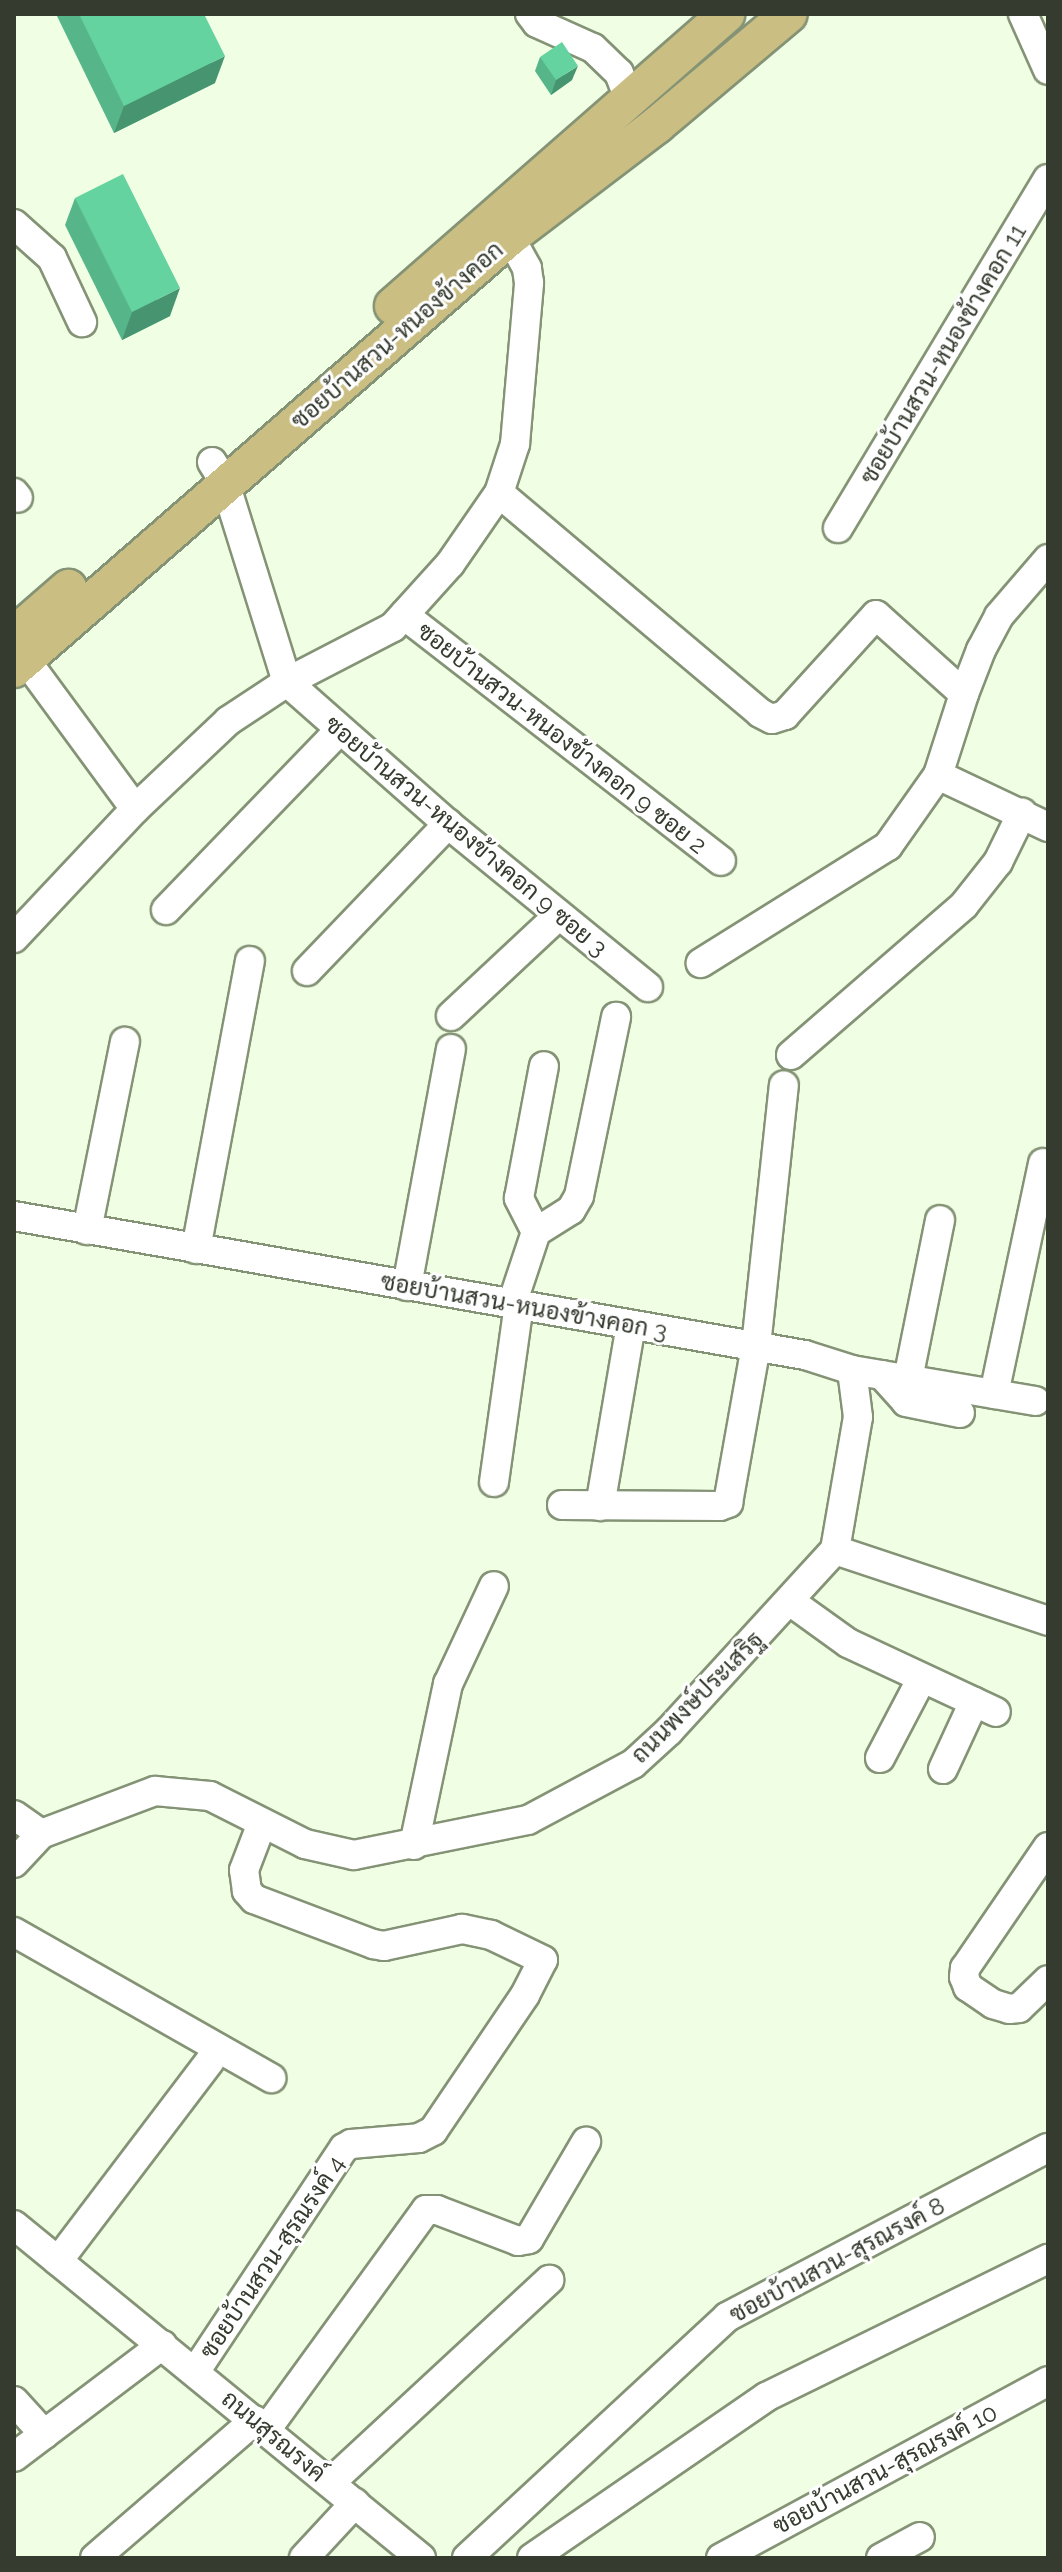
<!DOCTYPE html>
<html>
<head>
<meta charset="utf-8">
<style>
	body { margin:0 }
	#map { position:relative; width:1062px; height:2572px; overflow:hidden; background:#f0fee4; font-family:Raleway,Sarabun,sans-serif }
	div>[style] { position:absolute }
	.roads { filter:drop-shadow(2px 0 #849375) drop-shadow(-2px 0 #849375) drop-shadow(0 2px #849375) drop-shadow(0 -2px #849375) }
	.minor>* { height:28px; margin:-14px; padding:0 14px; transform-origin:14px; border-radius:14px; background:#fff }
	.major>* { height:36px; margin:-18px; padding:0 18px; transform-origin:18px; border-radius:18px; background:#cabe82 }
	.wall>* { inset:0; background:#57b58a }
	.shaded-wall>* { inset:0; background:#479470 }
	.building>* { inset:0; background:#65d3a0 }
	span { translate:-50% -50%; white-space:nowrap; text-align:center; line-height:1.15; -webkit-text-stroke:6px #fff; paint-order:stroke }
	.street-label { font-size:24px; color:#353b2f }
	.frame { position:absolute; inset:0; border:16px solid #353b2f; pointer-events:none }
</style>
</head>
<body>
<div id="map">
	<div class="roads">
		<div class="minor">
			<i style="left:530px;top:14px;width:11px;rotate:52deg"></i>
			<i style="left:537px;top:23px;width:61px;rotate:24.1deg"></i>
			<i style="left:593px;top:48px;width:36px;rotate:44deg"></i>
			<i style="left:619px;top:73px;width:26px;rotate:69deg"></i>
			<i style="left:1023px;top:14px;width:61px;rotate:65.9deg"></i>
			<i style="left:14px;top:224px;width:51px;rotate:41.8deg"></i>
			<i style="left:52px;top:258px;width:71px;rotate:64.9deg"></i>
			<i style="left:212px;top:462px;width:25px;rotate:58deg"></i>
			<i style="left:225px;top:483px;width:208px;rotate:72.7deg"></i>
			<i style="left:287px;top:682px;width:215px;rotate:41.4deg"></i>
			<i style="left:448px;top:824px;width:258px;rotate:39.2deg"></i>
			<i style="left:14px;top:493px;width:6px;rotate:51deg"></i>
			<i style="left:499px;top:493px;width:341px;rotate:40.1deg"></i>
			<i style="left:760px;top:713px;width:13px;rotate:27deg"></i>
			<i style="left:772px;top:719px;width:14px;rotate:-17deg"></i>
			<i style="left:785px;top:715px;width:135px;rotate:-47.7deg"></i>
			<i style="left:876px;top:615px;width:118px;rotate:41.9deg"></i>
			<i style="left:964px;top:694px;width:85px;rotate:107.8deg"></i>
			<i style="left:938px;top:775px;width:87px;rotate:125.2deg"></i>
			<i style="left:888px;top:846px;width:221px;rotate:148deg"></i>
			<i style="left:838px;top:528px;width:407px;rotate:-59deg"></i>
			<i style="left:404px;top:615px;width:401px;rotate:37.8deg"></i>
			<i style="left:25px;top:659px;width:186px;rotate:53.7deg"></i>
			<i style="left:964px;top:694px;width:47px;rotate:-68.9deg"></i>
			<i style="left:981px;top:650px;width:38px;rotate:-62deg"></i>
			<i style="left:999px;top:616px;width:75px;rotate:-49.3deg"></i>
			<i style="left:938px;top:775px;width:122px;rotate:25.3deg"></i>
			<i style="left:166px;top:910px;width:249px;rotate:-46deg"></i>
			<i style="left:14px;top:938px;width:177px;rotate:-46.8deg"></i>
			<i style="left:135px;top:809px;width:128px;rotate:-43.4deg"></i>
			<i style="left:228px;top:721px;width:71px;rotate:-33.5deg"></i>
			<i style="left:287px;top:682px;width:119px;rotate:-27.4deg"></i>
			<i style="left:393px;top:627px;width:85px;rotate:-47.9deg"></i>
			<i style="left:450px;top:564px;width:86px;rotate:-55.4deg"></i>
			<i style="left:499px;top:493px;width:52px;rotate:-71.9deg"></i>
			<i style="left:515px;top:444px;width:162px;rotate:-85deg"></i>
			<i style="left:529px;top:283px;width:15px;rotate:-98deg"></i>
			<i style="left:527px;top:268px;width:35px;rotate:-119deg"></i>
			<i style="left:307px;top:971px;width:204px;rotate:-46.2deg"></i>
			<i style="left:451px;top:1016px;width:146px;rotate:-43.1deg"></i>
			<i style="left:791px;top:1055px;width:229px;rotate:-40.9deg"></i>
			<i style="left:964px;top:905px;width:55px;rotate:-51.7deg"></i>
			<i style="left:998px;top:862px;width:55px;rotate:-63.9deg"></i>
			<i style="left:14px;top:1216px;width:803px;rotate:9.97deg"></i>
			<i style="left:805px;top:1355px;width:49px;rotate:17.7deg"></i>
			<i style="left:852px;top:1370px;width:186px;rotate:9.6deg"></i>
			<i style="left:87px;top:1230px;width:192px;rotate:-78.6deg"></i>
			<i style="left:536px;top:1232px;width:38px;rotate:-117deg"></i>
			<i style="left:519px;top:1198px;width:134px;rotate:-79.3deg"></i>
			<i style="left:196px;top:1249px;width:293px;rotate:-79.4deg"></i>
			<i style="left:407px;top:1286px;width:241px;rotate:-79.5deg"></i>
			<i style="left:512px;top:1304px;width:76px;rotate:-71.6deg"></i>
			<i style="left:536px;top:1232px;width:41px;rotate:-32.2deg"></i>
			<i style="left:571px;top:1210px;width:16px;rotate:-60deg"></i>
			<i style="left:579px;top:1196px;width:183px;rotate:-78.3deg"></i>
			<i style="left:882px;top:1375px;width:36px;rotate:48deg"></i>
			<i style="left:906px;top:1402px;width:55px;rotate:11.5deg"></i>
			<i style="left:908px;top:1379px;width:162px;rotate:-78.6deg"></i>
			<i style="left:994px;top:1394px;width:236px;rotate:-78deg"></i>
			<i style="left:494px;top:1482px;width:179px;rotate:-82deg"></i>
			<i style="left:562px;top:1505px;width:158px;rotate:0.4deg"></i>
			<i style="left:720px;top:1506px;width:9px;rotate:-21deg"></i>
			<i style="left:728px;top:1503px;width:159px;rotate:-79.9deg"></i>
			<i style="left:756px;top:1346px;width:262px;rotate:-83.9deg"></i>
			<i style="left:600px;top:1506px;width:184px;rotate:-80.3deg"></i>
			<i style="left:835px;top:1550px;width:225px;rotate:18.4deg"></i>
			<i style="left:835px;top:1550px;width:135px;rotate:-80.2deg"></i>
			<i style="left:858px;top:1417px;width:47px;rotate:-97.3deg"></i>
			<i style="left:791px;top:1602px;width:70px;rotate:35.7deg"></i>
			<i style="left:848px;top:1643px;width:163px;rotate:25deg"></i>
			<i style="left:880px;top:1758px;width:90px;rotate:-62.3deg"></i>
			<i style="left:943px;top:1769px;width:74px;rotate:-65.2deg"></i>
			<i style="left:14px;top:1815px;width:33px;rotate:35deg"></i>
			<i style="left:414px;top:1845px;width:165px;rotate:-78.1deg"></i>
			<i style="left:448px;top:1684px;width:108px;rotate:-64.9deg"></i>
			<i style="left:1048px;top:1847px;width:147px;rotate:124.4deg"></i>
			<i style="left:965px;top:1968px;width:9px;rotate:96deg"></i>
			<i style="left:964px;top:1977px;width:11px;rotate:68deg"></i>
			<i style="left:968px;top:1987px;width:30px;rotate:34deg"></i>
			<i style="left:993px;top:2004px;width:17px;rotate:17deg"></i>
			<i style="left:1009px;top:2009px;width:10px;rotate:-6deg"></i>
			<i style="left:1019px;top:2008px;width:40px;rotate:-44deg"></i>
			<i style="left:14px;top:1863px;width:40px;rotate:-47deg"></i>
			<i style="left:41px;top:1834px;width:122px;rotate:-20.7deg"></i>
			<i style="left:155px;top:1791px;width:55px;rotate:5.2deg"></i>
			<i style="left:210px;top:1796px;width:106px;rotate:26.8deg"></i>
			<i style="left:305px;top:1844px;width:50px;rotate:12.7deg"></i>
			<i style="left:354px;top:1855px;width:177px;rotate:-11.4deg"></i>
			<i style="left:528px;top:1820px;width:119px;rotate:-28.1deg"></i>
			<i style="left:633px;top:1764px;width:49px;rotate:-42.5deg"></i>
			<i style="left:669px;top:1731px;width:246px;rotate:-47.5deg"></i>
			<i style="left:14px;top:1932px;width:296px;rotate:29.6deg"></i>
			<i style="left:14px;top:2225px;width:526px;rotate:39.29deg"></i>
			<i style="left:58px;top:2261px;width:251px;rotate:-52.8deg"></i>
			<i style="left:195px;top:2372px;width:269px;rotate:-56.4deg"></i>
			<i style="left:344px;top:2148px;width:8px;rotate:-30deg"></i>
			<i style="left:351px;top:2144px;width:68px;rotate:-5deg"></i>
			<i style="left:419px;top:2138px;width:16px;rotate:-27deg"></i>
			<i style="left:433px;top:2131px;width:164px;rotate:-55.9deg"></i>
			<i style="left:525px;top:1995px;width:39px;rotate:-63deg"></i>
			<i style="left:543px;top:1960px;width:58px;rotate:-154.3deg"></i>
			<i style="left:491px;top:1935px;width:30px;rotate:-168deg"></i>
			<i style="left:462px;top:1929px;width:80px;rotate:167.7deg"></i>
			<i style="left:384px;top:1946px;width:11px;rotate:-170deg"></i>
			<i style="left:373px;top:1944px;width:127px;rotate:-159.3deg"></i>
			<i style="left:254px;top:1899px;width:11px;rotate:-131deg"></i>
			<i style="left:247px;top:1891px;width:21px;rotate:-98deg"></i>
			<i style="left:244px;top:1870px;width:50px;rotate:-69deg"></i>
			<i style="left:14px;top:2401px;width:45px;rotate:47.7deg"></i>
			<i style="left:266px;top:2430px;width:272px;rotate:-54deg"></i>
			<i style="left:426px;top:2210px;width:11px"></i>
			<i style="left:437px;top:2210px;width:87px;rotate:20.9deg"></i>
			<i style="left:518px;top:2241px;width:11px;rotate:-10deg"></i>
			<i style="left:529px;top:2239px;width:113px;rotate:-59.6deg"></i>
			<i style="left:14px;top:2457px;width:186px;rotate:-37.1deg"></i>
			<i style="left:330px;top:2483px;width:299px;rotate:-42.8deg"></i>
			<i style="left:95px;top:2558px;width:211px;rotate:-40.8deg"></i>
			<i style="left:304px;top:2558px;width:75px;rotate:-47.2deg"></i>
			<i style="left:467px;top:2558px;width:355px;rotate:-42.8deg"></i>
			<i style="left:727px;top:2317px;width:363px;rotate:-27.8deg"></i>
			<i style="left:532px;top:2558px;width:284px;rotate:-34.5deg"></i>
			<i style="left:766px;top:2397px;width:314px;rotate:-26.1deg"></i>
			<i style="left:721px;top:2558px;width:372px;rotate:-28.4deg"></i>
			<i style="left:881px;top:2558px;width:44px;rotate:-28.3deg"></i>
		</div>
		<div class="major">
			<i style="left:393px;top:306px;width:443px;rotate:-41.2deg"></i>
			<i style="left:14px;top:635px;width:72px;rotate:-41deg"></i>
			<i style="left:14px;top:669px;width:658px;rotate:-41.05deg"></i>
			<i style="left:510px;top:237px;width:185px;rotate:-37.3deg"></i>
			<i style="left:657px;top:125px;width:172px;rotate:-40.1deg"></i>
		</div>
	</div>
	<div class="wall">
		<i style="clip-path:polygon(56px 14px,204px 14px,215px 83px,114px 133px)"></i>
		<i style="clip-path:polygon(540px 57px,572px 80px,551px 95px,535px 71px)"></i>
		<i style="clip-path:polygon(75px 198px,170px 316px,122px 340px,65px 225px)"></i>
	</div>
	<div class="shaded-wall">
		<i style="clip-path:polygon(225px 56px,215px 83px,114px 133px,124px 106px)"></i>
		<i style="clip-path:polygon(578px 66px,572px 80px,551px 95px,556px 80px)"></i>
		<i style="clip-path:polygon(180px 288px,170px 316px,122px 340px,132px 312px)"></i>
	</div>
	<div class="building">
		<i style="clip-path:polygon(79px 14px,204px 14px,225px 56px,124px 106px)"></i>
		<i style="clip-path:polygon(562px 42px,578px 66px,556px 80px,540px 57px)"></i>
		<i style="clip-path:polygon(123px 174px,180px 288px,132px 312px,75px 198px)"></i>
	</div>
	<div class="street-label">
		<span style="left:397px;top:335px;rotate:-41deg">ซอยบ้านสวน-หนองข้างคอก</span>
		<span style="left:943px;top:354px;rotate:-59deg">ซอยบ้านสวน-หนองข้างคอก 11</span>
		<span style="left:562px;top:738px;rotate:38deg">ซอยบ้านสวน-หนองข้างคอก 9 ซอย 2</span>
		<span style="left:466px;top:836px;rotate:40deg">ซอยบ้านสวน-หนองข้างคอก 9 ซอย 3</span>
		<span style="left:524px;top:1306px;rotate:10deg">ซอยบ้านสวน-หนองข้างคอก 3</span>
		<span style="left:697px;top:1697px;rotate:-45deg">ถนนพงษ์ประเสริฐ</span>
		<span style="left:272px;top:2257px;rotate:-56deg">ซอยบ้านสวน-สุรณรงค์ 4</span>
		<span style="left:837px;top:2260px;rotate:-28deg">ซอยบ้านสวน-สุรณรงค์ 8</span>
		<span style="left:274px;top:2436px;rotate:40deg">ถนนสุรณรงค์</span>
		<span style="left:885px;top:2469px;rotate:-28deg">ซอยบ้านสวน-สุรณรงค์ 10</span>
	</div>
	<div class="frame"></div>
</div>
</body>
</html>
